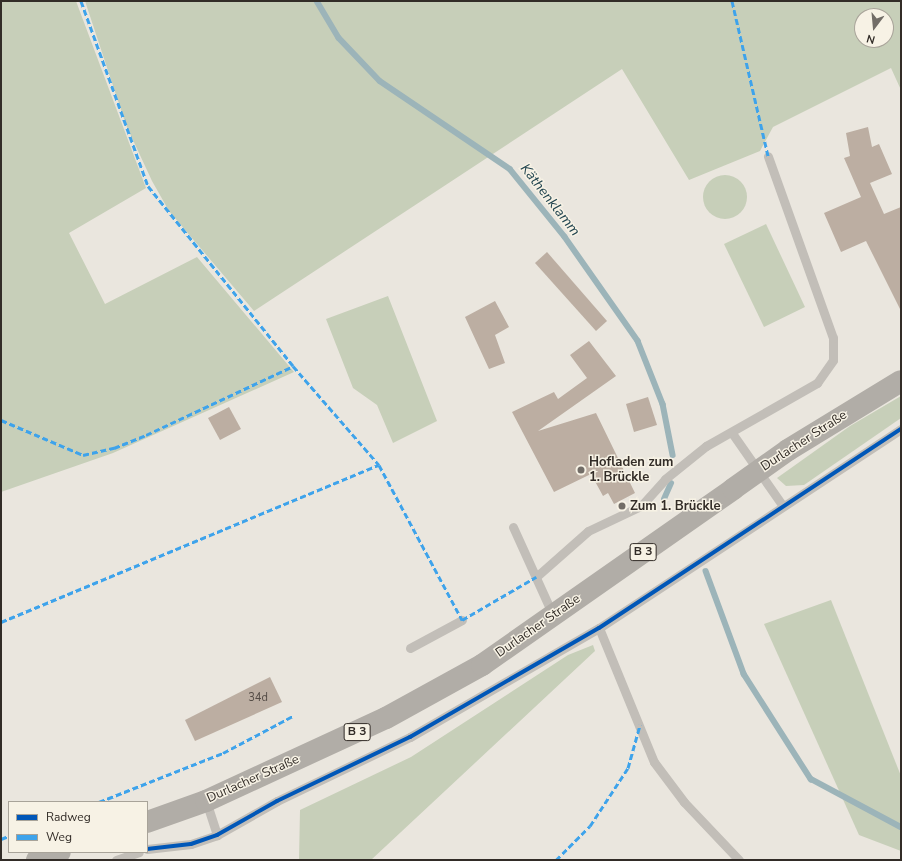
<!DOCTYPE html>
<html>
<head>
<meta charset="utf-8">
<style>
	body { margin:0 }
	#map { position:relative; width:902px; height:861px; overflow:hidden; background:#eae6de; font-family:"Nunito Sans",sans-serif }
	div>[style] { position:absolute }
	.green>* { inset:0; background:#c7cfb9 }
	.round { border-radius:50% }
	.stream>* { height:5.5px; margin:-2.75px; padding:0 2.75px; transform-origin:2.75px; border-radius:2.75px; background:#9cb4b9 }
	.building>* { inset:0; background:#bcaea2 }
	.lane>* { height:9px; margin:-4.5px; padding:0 4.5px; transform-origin:4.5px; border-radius:4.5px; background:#c2beb8 }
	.primary>* { height:22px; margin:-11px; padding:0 11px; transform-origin:11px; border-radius:11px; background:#b1ada7 }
	.primary-bridge>* { height:22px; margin:-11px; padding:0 11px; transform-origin:11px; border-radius:11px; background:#b1ada7 }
	.quiet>* { height:3px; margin-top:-1.5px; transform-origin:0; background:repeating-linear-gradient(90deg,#3ea3eb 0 6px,transparent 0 9px) }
	.cycleway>* { height:4px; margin:-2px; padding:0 2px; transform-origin:2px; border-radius:2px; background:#0057b8 }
	.dots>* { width:11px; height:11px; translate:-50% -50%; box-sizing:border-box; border:2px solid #f7f2e5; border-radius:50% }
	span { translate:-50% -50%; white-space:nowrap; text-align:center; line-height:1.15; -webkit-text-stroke:3px #f7f2e5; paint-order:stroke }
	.number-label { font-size:11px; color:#544c46 }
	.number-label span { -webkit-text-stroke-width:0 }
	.shield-label span { padding:1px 3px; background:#f7f2e5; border:1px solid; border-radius:3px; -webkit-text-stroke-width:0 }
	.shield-label { font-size:12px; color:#322c27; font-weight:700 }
	.street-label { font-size:13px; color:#322c27 }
	.poi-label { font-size:13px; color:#322c27; font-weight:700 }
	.left { translate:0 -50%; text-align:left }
	.water-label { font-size:14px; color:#21444f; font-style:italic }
	.frame { position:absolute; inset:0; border:2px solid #322c27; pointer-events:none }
	.legend { position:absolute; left:8px; top:801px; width:140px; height:52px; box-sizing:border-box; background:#f7f2e5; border:1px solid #a8a399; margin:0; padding:5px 7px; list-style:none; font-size:12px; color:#322c27 }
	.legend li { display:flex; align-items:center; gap:8px; height:20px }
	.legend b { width:20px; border:1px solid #a8a399 }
	.north { position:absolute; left:854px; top:8px; width:40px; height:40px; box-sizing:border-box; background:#f7f2e5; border:1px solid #a8a399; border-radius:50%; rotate:196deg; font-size:11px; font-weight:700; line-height:16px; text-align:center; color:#322c27 }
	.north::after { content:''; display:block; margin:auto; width:14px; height:18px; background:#726d67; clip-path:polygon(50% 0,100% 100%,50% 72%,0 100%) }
</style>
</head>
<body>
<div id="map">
	<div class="green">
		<i style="clip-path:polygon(1px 1px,76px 1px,146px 188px,69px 233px,105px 304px,197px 257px,294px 372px,113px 453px,1px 492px)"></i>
		<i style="clip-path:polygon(evenodd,85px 1px,901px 1px,901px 90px,891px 68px,773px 127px,760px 151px,689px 180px,622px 69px,254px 311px,169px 211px,152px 181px,126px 125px,85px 1px,862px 16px,886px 16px,886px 40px,862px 40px,862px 16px)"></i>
		<i class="round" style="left:703px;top:175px;width:44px;height:44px"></i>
		<i style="clip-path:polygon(766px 224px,805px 307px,764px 327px,724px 244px)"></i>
		<i style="clip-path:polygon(388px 296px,437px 421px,393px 443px,377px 405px,353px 388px,326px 319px)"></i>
		<i style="clip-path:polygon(901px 396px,901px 418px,804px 485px,786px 486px,777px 478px,850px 426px)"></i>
		<i style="clip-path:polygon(831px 600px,901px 776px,901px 851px,859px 835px,764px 624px)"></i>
		<i style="clip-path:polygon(593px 645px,595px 651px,371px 860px,299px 860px,300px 810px,411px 757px,568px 655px)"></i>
	</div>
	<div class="stream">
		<i style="left:317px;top:1px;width:43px;rotate:59.3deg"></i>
		<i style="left:339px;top:38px;width:59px;rotate:46.4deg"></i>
		<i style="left:380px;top:81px;width:157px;rotate:34.1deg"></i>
		<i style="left:510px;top:169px;width:87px;rotate:51deg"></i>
		<i style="left:565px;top:237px;width:127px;rotate:54.9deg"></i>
		<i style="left:638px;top:341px;width:68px;rotate:68.4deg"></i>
		<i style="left:663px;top:404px;width:52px;rotate:78.9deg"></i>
		<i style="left:664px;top:499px;width:17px;rotate:-66deg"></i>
		<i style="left:706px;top:571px;width:110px;rotate:69.7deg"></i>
		<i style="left:744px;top:674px;width:125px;rotate:57.5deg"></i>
		<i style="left:811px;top:779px;width:102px;rotate:28.1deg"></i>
	</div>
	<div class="building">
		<i style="clip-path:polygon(868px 127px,872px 147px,879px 144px,892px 174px,870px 183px,884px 214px,901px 207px,901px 311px,866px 241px,841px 252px,824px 213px,861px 197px,844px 158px,850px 156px,846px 133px)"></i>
		<i style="clip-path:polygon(547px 252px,607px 321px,596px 331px,535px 263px)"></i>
		<i style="clip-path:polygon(495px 301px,509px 327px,495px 335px,505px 363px,489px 369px,465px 317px)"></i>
		<i style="clip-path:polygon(589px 341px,616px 376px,538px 431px,596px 413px,635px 493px,614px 504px,608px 493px,603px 496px,591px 474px,554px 492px,512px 412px,554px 392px,558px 399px,587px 378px,570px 355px)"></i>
		<i style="clip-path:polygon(648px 397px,657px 425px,634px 432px,626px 404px)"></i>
		<i style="clip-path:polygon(229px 407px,241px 429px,220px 440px,208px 418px)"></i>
		<i style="clip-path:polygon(270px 677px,282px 702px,195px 741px,185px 720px)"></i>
	</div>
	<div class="lane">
		<i style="left:732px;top:433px;width:89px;rotate:55.1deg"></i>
		<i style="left:513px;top:527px;width:97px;rotate:65.6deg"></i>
		<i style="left:536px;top:577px;width:69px;rotate:-41.5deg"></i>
		<i style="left:588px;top:531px;width:59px;rotate:-25.3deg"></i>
		<i style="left:641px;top:506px;width:36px;rotate:-48deg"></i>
		<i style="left:665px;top:479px;width:53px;rotate:-38.8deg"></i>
		<i style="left:706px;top:446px;width:128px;rotate:-29.6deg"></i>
		<i style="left:817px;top:383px;width:28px;rotate:-55deg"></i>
		<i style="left:833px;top:360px;width:22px;rotate:-90deg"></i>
		<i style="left:833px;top:338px;width:193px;rotate:-109.7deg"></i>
		<i style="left:599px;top:628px;width:145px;rotate:67.7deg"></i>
		<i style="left:654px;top:762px;width:50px;rotate:53.1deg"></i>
		<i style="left:684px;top:802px;width:80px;rotate:46.5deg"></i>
		<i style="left:410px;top:648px;width:59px;rotate:-28.3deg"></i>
		<i style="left:206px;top:801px;width:36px;rotate:72deg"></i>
		<i style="left:147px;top:849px;width:44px;rotate:-6.5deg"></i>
		<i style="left:191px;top:844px;width:28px;rotate:-19deg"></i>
		<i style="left:217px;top:835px;width:69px;rotate:-29.5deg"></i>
		<i style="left:277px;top:801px;width:148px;rotate:-25.7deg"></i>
		<i style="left:410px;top:737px;width:218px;rotate:-30deg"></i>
		<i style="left:599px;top:628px;width:362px;rotate:-33.4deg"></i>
		<i style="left:116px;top:860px;width:24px;rotate:-19deg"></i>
	</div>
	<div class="primary">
		<i style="left:788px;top:450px;width:132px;rotate:-31.4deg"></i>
		<i style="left:147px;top:822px;width:63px;rotate:-19.6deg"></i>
		<i style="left:206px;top:801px;width:198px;rotate:-24.8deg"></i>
		<i style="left:386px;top:718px;width:110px;rotate:-28.9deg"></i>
		<i style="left:482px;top:665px;width:307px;rotate:-35deg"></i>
		<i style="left:37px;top:860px;width:24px;rotate:-19deg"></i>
	</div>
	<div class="primary-bridge">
		<i style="left:733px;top:489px;width:67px;rotate:-35.3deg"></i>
	</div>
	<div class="quiet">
		<i style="left:81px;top:1px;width:197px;rotate:70.1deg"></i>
		<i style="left:148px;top:186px;width:231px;rotate:51.1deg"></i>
		<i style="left:293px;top:366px;width:131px;rotate:49deg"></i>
		<i style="left:379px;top:465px;width:176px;rotate:61.8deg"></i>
		<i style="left:462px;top:620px;width:86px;rotate:-30.2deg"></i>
		<i style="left:732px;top:1px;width:159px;rotate:76.9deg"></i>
		<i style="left:1px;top:420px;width:89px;rotate:23.1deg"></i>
		<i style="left:83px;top:455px;width:32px;rotate:-13deg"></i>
		<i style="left:114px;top:448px;width:35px;rotate:-22deg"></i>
		<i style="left:146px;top:435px;width:162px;rotate:-25.1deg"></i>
		<i style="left:1px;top:622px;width:409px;rotate:-22.6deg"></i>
		<i style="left:99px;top:802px;width:133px;rotate:-21.6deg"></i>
		<i style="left:223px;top:753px;width:79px;rotate:-27.9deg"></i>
		<i style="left:1px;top:839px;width:9px;rotate:-21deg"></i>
		<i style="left:556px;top:860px;width:48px;rotate:-45deg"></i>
		<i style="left:590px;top:826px;width:69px;rotate:-56.8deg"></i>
		<i style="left:628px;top:768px;width:45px;rotate:-74.4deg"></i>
	</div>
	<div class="cycleway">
		<i style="left:147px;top:849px;width:44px;rotate:-6.5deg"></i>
		<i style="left:191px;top:844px;width:28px;rotate:-19deg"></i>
		<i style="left:217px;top:835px;width:69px;rotate:-29.5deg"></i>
		<i style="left:277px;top:801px;width:148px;rotate:-25.7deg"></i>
		<i style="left:410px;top:737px;width:218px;rotate:-30deg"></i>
		<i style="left:599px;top:628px;width:362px;rotate:-33.4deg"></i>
	</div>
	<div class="dots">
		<i style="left:581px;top:470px;background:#726d67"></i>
		<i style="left:622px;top:506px;background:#726d67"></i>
	</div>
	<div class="number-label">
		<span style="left:258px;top:698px">34d</span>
	</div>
	<div class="shield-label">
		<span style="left:643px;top:552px">B 3</span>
		<span style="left:357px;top:732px">B 3</span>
	</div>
	<div class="street-label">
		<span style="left:804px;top:441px;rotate:-33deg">Durlacher Straße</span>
		<span style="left:538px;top:626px;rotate:-35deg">Durlacher Straße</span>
		<span style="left:253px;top:779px;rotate:-24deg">Durlacher Straße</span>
	</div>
	<div class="poi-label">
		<span class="left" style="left:589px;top:470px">Hofladen zum<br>1. Brückle</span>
		<span class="left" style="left:630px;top:506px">Zum 1. Brückle</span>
	</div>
	<div class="water-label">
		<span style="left:550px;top:200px;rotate:52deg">Käthenklamm</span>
	</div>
	<div class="frame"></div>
	<ul class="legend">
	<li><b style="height:5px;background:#0057b8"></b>Radweg</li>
	<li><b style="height:5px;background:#3ea3eb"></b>Weg</li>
	</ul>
	<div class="north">N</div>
</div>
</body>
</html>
